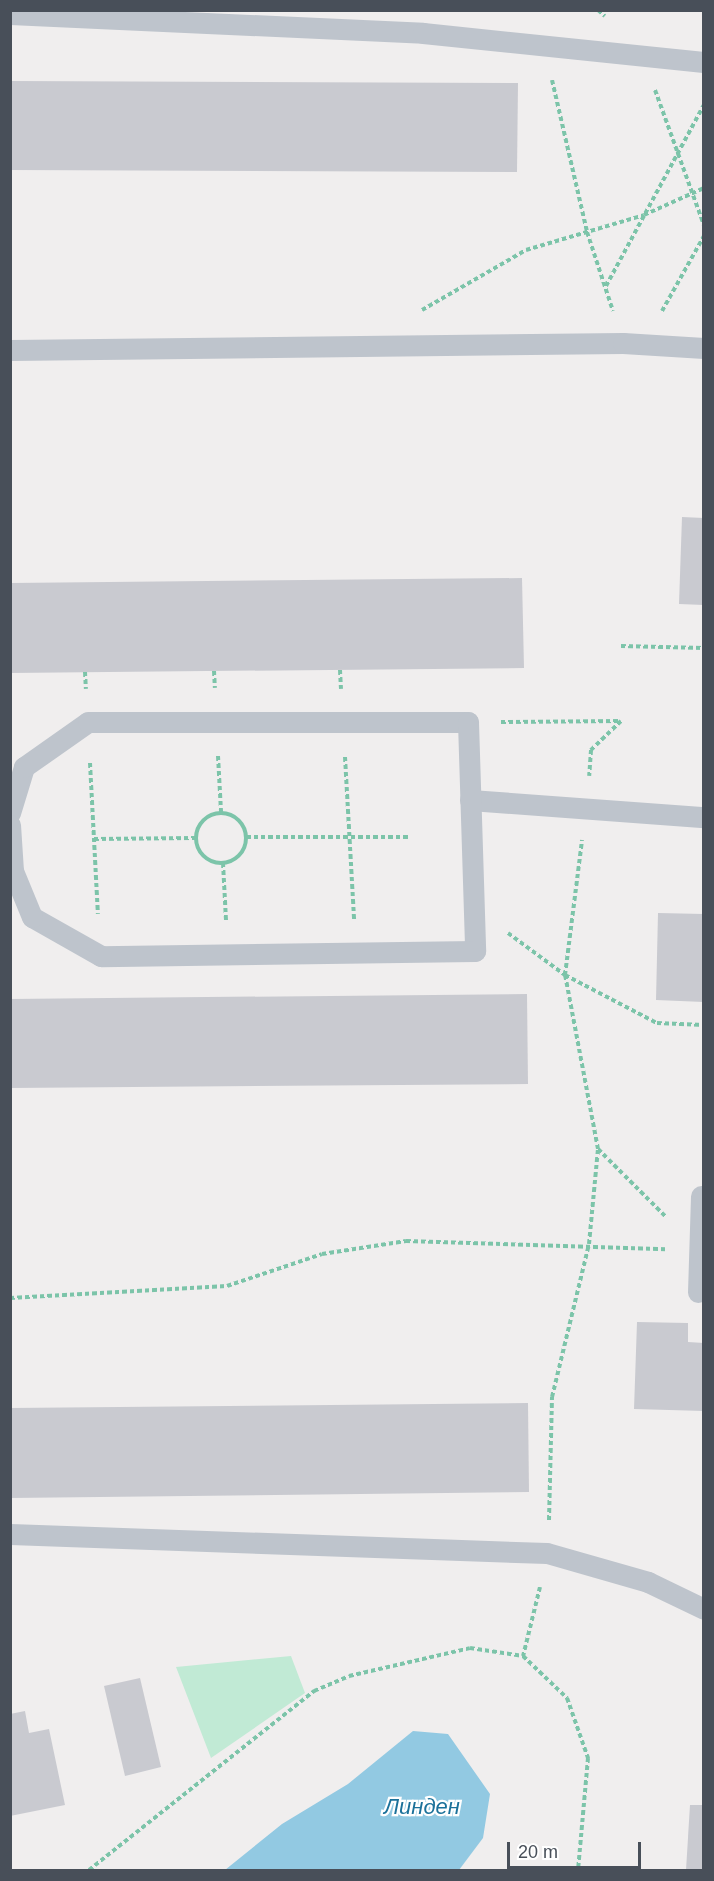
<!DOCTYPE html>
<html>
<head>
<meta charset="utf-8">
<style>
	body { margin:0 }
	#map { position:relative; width:714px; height:1881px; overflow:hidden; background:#f0eeee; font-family:Arial,sans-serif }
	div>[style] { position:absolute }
	.green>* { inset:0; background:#c1ead5 }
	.water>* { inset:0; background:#92c9e2 }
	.building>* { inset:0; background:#c9cad0 }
	.path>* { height:4px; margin-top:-2px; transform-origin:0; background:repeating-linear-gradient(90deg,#7cc4a9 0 4.5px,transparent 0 7.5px) }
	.path>.ring { margin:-2px; padding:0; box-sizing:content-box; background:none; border:4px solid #7cc4a9; border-radius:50% }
	.lane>* { height:21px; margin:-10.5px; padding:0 10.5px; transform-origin:10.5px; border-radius:10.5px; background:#bec4cc }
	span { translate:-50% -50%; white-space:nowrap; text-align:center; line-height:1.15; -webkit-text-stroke:4.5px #fff; paint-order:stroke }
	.water-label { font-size:22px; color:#1b719a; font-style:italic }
	.frame { position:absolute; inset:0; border:12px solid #484f59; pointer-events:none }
	.scale { position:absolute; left:507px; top:1842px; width:134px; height:27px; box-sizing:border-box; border:3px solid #484f59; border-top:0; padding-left:8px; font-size:18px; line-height:21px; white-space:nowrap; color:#484f59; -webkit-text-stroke:4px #fff; paint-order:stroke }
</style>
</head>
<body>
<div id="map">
	<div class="green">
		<i style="clip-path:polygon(291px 1656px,305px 1693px,211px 1758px,176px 1667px)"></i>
	</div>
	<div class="water">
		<i style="clip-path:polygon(413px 1731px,448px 1734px,490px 1794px,483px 1838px,459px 1870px,225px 1870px,282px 1824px,348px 1784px)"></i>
	</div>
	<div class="building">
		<i style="clip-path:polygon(10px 81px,518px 83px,517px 172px,10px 170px)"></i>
		<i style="clip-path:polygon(682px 517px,704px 518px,704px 605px,679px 604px)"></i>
		<i style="clip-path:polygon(522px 578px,524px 668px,10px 673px,10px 583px)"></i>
		<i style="clip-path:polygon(658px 913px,704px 914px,704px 1002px,656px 1000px)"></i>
		<i style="clip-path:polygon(527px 994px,528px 1084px,10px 1088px,10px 999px)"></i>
		<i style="clip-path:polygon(637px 1322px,688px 1323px,688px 1342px,704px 1343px,704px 1411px,634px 1409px)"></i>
		<i style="clip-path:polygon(528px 1403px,529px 1492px,10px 1498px,10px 1408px)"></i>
		<i style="clip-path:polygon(140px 1678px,161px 1767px,125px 1776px,104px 1686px)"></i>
		<i style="clip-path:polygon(25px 1711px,29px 1733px,49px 1729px,65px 1805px,10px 1816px,10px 1714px)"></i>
		<i style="clip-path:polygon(690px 1805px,704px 1805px,704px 1870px,686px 1870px)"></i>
	</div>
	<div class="path">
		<i style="left:598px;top:10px;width:9px;rotate:41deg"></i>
		<i style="left:552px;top:80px;width:156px;rotate:77deg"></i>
		<i style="left:587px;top:232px;width:83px;rotate:71.8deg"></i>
		<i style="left:655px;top:90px;width:144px;rotate:70.1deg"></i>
		<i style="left:606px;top:286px;width:206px;rotate:-61.6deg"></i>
		<i style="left:422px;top:310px;width:120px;rotate:-30deg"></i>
		<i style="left:526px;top:250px;width:123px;rotate:-16.5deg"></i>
		<i style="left:644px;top:215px;width:66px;rotate:-24.2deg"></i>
		<i style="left:662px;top:311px;width:86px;rotate:-60.8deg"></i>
		<i style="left:621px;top:646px;width:83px;rotate:1.4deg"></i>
		<i style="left:340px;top:670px;width:19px;rotate:87deg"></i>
		<i style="left:214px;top:671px;width:17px;rotate:87deg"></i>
		<i style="left:85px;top:672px;width:17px;rotate:87deg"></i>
		<i style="left:501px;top:722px;width:120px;rotate:-0.5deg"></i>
		<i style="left:621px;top:721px;width:42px;rotate:136deg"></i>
		<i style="left:591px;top:750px;width:26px;rotate:94deg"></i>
		<i style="left:218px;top:756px;width:56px;rotate:86.9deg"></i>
		<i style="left:345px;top:757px;width:163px;rotate:86.8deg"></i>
		<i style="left:90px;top:763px;width:151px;rotate:87deg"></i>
		<i class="ring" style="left:196px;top:813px;width:46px;height:46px"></i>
		<i style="left:246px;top:837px;width:164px"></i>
		<i style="left:94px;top:839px;width:101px;rotate:-0.6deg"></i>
		<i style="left:223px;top:863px;width:58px;rotate:87deg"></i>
		<i style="left:508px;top:933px;width:71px;rotate:36.4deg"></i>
		<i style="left:565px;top:975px;width:104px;rotate:27.6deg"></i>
		<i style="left:657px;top:1023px;width:47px;rotate:2.4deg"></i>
		<i style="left:598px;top:1149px;width:95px;rotate:45deg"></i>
		<i style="left:10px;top:1298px;width:217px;rotate:-3.2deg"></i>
		<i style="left:227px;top:1286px;width:100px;rotate:-18.6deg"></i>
		<i style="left:322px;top:1254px;width:85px;rotate:-8.8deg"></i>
		<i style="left:406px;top:1241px;width:260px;rotate:1.8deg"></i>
		<i style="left:549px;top:1520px;width:123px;rotate:-88.6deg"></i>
		<i style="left:552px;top:1397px;width:157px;rotate:-76.4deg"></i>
		<i style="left:589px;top:1244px;width:95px;rotate:-84.6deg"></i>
		<i style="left:598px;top:1149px;width:177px;rotate:-100.7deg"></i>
		<i style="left:565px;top:975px;width:136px;rotate:-82.8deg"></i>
		<i style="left:540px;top:1587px;width:71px;rotate:103.8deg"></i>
		<i style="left:523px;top:1656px;width:61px;rotate:43.7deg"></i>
		<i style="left:567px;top:1698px;width:64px;rotate:70.7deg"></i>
		<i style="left:588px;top:1758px;width:112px;rotate:95.1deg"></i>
		<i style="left:89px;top:1870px;width:288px;rotate:-38.5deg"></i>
		<i style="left:314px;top:1691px;width:38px;rotate:-23deg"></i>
		<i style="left:349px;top:1676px;width:124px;rotate:-13deg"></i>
		<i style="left:470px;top:1648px;width:54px;rotate:8.6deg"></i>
	</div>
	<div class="lane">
		<i style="left:10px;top:14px;width:413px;rotate:2.6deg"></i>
		<i style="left:423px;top:33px;width:282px;rotate:5.9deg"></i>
		<i style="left:10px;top:350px;width:613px;rotate:-0.65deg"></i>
		<i style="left:623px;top:343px;width:81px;rotate:3.5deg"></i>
		<i style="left:470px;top:800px;width:235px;rotate:4.2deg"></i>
		<i style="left:10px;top:813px;width:48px;rotate:-73.1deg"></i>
		<i style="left:24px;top:767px;width:78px;rotate:-35.1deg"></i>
		<i style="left:88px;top:722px;width:380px"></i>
		<i style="left:468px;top:722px;width:229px;rotate:88.2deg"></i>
		<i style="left:475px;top:951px;width:374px;rotate:179.2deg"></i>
		<i style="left:101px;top:956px;width:79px;rotate:-150.5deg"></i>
		<i style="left:32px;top:917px;width:50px;rotate:-112.4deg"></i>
		<i style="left:13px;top:871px;width:46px;rotate:-93.7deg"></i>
		<i style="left:698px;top:1292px;width:96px;rotate:-88.2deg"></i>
		<i style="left:10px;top:1534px;width:537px;rotate:2.03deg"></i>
		<i style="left:547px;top:1553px;width:105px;rotate:16deg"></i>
		<i style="left:648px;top:1582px;width:62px;rotate:25.7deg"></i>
	</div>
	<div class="water-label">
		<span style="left:422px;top:1807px">Линден</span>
	</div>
	<div class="frame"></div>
	<div class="scale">20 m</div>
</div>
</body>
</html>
